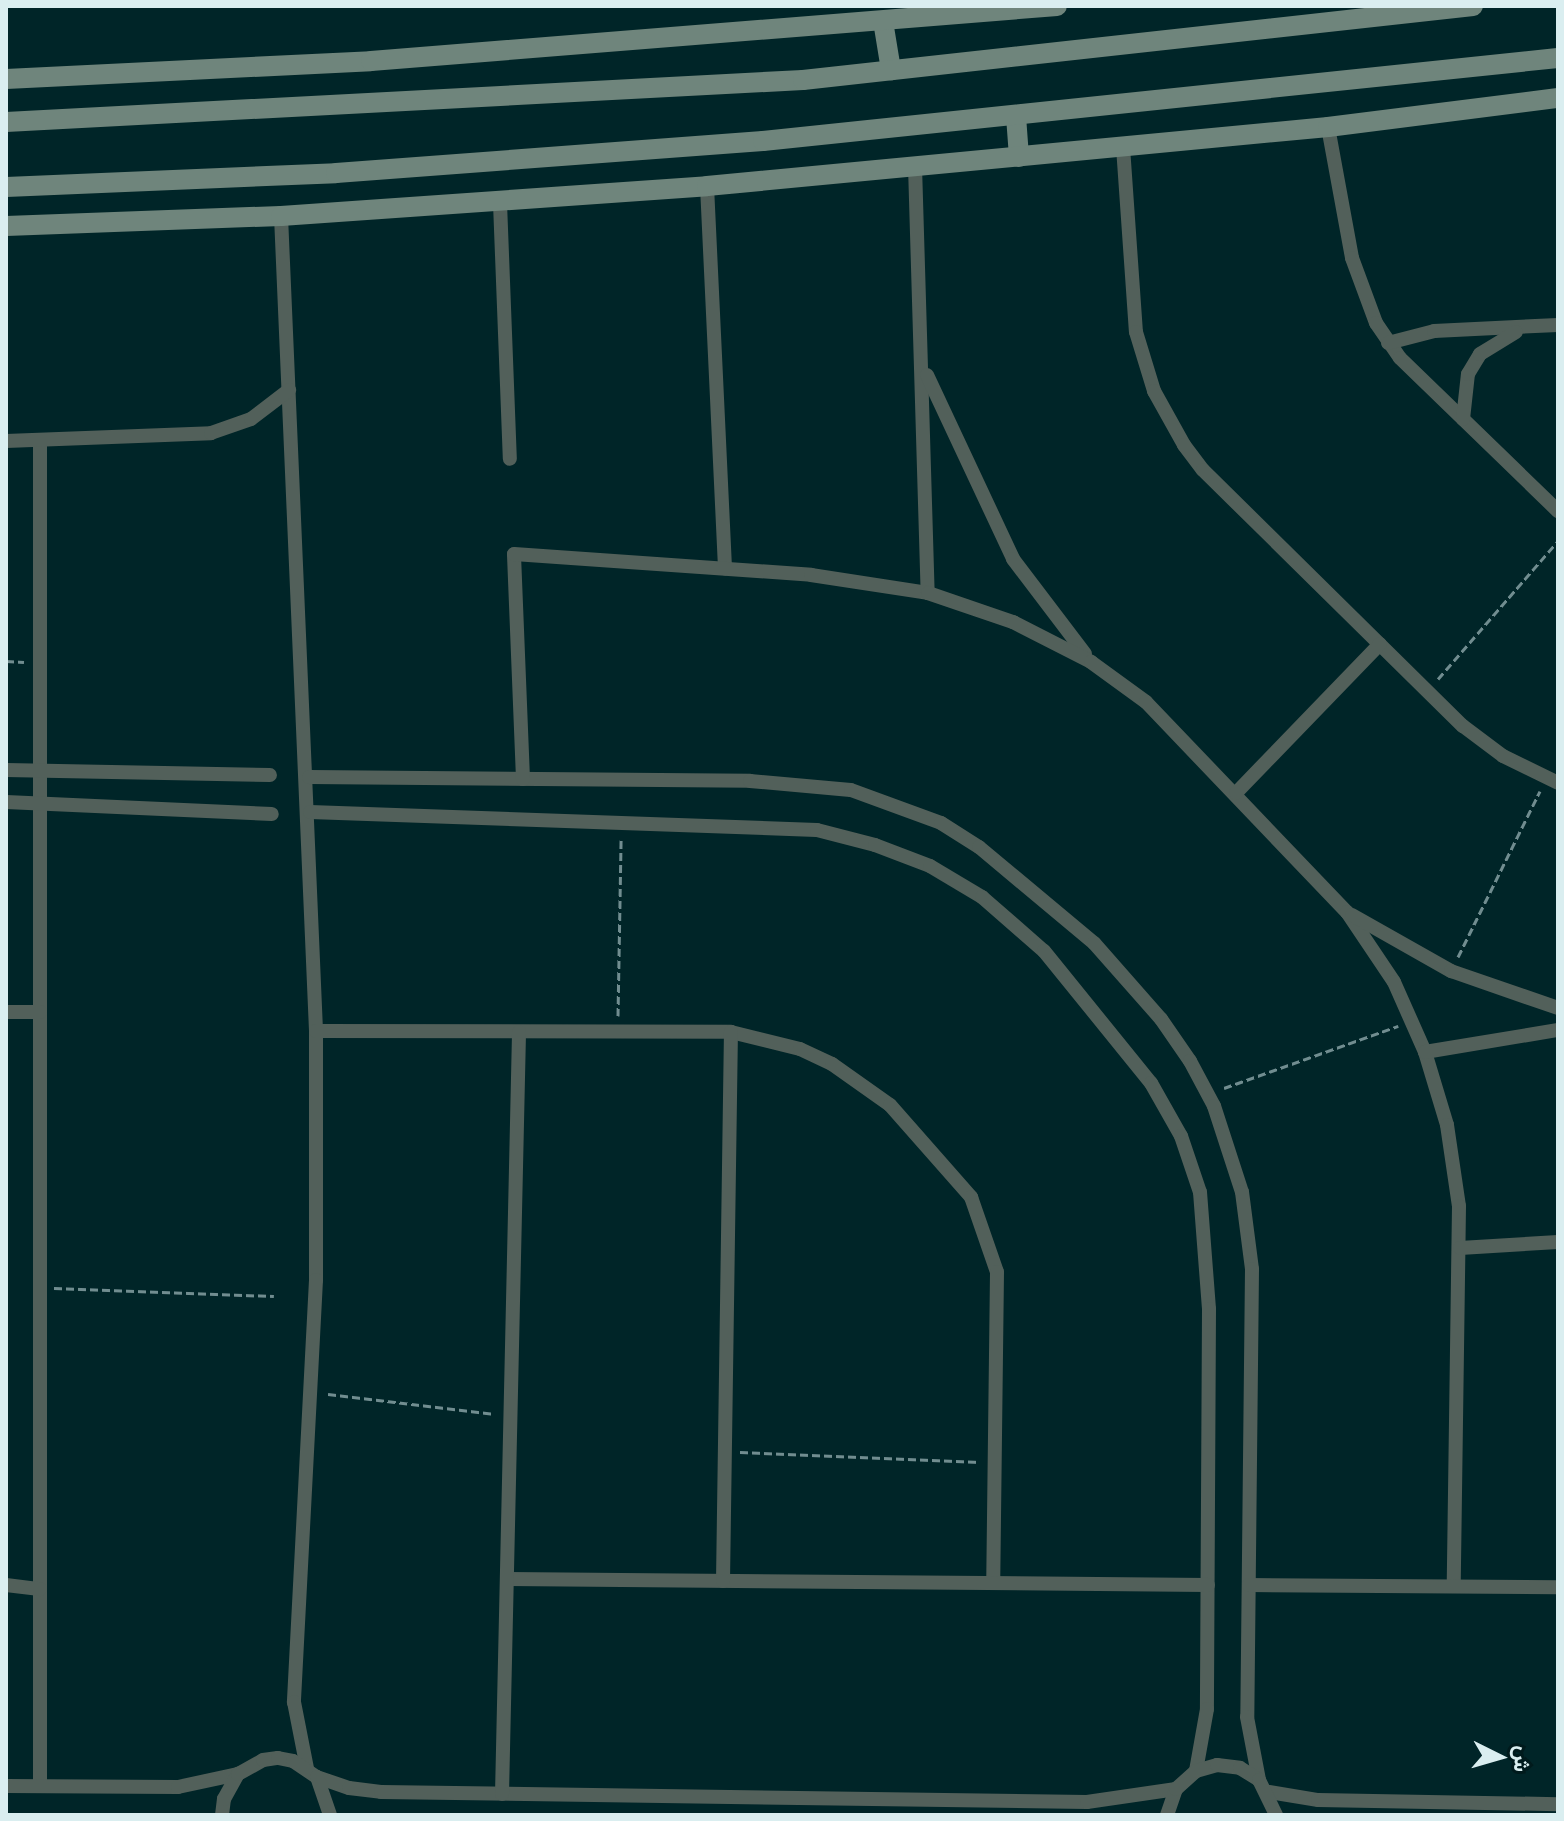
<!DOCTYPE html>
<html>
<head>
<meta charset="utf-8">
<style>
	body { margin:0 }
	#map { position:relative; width:1564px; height:1821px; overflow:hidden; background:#002528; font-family:"Exo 2",Vazirmatn,sans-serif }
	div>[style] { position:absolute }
	.path>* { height:3px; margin-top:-1.5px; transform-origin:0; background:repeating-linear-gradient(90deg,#718d90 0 8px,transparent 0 12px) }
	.street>* { height:14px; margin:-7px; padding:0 7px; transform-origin:7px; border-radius:7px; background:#52605a }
	.secondary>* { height:20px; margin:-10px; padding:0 10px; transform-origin:10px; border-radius:10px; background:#6f857c }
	span { translate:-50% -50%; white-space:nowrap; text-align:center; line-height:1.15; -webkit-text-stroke:6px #001a1c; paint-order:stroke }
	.frame { position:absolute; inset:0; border:8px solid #daeef0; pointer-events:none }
	.north { position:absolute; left:1460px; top:1717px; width:80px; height:80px; -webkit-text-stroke:6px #001a1c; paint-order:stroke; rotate:95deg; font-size:22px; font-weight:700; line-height:32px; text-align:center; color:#daeef0 }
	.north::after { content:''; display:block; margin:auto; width:28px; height:36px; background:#daeef0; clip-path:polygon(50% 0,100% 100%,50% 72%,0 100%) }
</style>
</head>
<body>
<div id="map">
	<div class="path">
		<i style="left:6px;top:661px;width:18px;rotate:3deg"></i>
		<i style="left:1438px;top:679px;width:183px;rotate:-49deg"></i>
		<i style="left:1458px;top:957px;width:185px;rotate:-63.7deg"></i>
		<i style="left:618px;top:1016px;width:176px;rotate:-89deg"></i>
		<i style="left:1224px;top:1088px;width:185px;rotate:-19.6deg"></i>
		<i style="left:54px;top:1288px;width:220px;rotate:2.1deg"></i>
		<i style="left:328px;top:1394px;width:168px;rotate:6.8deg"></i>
		<i style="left:740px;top:1452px;width:240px;rotate:2.4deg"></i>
	</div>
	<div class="street">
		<i style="left:1328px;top:127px;width:133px;rotate:79.6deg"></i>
		<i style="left:1352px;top:258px;width:69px;rotate:69.7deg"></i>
		<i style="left:1376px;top:323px;width:42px;rotate:55.6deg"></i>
		<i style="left:1400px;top:358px;width:220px;rotate:44.1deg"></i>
		<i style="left:1123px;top:147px;width:185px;rotate:86deg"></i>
		<i style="left:1136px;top:332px;width:62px;rotate:73deg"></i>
		<i style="left:1154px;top:391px;width:62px;rotate:60.9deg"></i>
		<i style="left:1184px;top:445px;width:31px;rotate:53deg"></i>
		<i style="left:1203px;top:470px;width:365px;rotate:44.6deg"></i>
		<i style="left:1463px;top:726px;width:50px;rotate:36.9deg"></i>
		<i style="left:1503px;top:756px;width:61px;rotate:26.1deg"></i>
		<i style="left:915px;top:166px;width:427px;rotate:88.3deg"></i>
		<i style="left:707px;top:186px;width:383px;rotate:87.3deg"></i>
		<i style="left:500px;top:203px;width:256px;rotate:87.8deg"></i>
		<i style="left:281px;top:216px;width:816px;rotate:87.54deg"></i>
		<i style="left:316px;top:1031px;width:249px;rotate:90deg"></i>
		<i style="left:316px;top:1280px;width:423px;rotate:93deg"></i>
		<i style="left:294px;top:1702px;width:67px;rotate:78.9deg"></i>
		<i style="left:1388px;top:343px;width:48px;rotate:-14.6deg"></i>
		<i style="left:1434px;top:331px;width:124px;rotate:-2.8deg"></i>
		<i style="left:927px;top:375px;width:203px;rotate:64.9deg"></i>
		<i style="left:1013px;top:559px;width:119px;rotate:52.8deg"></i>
		<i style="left:1463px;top:419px;width:45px;rotate:-83.7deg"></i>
		<i style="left:1468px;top:374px;width:23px;rotate:-59deg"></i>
		<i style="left:1480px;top:354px;width:42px;rotate:-31.4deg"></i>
		<i style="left:40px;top:440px;width:1346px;rotate:90deg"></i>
		<i style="left:6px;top:441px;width:205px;rotate:-2.2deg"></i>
		<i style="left:211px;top:433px;width:42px;rotate:-19.3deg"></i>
		<i style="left:251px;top:419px;width:48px;rotate:-37.3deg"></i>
		<i style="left:6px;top:770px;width:264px;rotate:1.1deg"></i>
		<i style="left:309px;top:777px;width:441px;rotate:0.5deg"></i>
		<i style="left:750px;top:781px;width:101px;rotate:5.1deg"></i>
		<i style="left:851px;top:790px;width:96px;rotate:20.1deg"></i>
		<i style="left:941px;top:823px;width:45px;rotate:32.3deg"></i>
		<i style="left:979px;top:847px;width:150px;rotate:39.9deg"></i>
		<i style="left:1094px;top:943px;width:101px;rotate:48.6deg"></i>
		<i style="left:1161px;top:1019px;width:51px;rotate:55.4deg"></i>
		<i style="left:1190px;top:1061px;width:51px;rotate:61.9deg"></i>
		<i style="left:1214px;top:1106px;width:90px;rotate:72deg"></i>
		<i style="left:1242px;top:1192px;width:78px;rotate:82.6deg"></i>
		<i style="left:1252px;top:1269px;width:448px;rotate:90.6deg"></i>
		<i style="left:1247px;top:1717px;width:64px;rotate:79.2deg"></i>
		<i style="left:523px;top:779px;width:225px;rotate:-92.3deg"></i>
		<i style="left:514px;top:554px;width:298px;rotate:4deg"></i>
		<i style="left:811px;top:575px;width:118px;rotate:8.7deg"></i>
		<i style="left:928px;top:593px;width:90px;rotate:18.8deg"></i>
		<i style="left:1013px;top:622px;width:88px;rotate:27.1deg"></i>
		<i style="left:1091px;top:662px;width:68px;rotate:36deg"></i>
		<i style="left:1146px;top:702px;width:291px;rotate:46.3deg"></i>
		<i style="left:1347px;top:912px;width:84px;rotate:56.1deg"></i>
		<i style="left:1394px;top:982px;width:77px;rotate:66.1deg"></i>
		<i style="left:1425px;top:1052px;width:76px;rotate:73.2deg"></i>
		<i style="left:1447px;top:1125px;width:82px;rotate:81.6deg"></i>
		<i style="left:1459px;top:1206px;width:380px;rotate:90.8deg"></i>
		<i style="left:1236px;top:793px;width:207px;rotate:-46deg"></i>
		<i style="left:6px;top:802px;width:266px;rotate:2.6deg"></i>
		<i style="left:310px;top:812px;width:507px;rotate:2.03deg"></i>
		<i style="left:817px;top:830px;width:60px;rotate:14.5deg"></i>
		<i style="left:875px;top:845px;width:59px;rotate:20.9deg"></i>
		<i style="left:930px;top:866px;width:61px;rotate:30.8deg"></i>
		<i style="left:982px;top:897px;width:82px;rotate:41.1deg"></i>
		<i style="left:1044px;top:951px;width:170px;rotate:51deg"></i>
		<i style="left:1151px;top:1083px;width:61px;rotate:60.5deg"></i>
		<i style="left:1181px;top:1136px;width:59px;rotate:71.3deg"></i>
		<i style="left:1200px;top:1192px;width:117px;rotate:85.6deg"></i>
		<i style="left:1209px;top:1309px;width:400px;rotate:90.3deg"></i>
		<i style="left:1207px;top:1709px;width:63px;rotate:100.1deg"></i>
		<i style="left:1352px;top:915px;width:114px;rotate:29.5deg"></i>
		<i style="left:1451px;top:971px;width:113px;rotate:19.1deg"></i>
		<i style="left:6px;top:1012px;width:34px"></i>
		<i style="left:316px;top:1031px;width:415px;rotate:0.1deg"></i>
		<i style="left:731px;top:1032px;width:71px;rotate:13.8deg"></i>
		<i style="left:800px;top:1049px;width:35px;rotate:25deg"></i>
		<i style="left:832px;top:1064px;width:71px;rotate:35.3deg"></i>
		<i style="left:890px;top:1105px;width:123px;rotate:48.6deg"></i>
		<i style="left:971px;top:1197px;width:79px;rotate:70.9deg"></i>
		<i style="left:997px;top:1272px;width:311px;rotate:90.7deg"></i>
		<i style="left:1425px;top:1052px;width:135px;rotate:-9.4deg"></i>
		<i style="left:1460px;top:1248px;width:98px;rotate:-3.5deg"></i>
		<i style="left:507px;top:1579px;width:701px;rotate:0.49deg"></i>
		<i style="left:723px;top:1581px;width:549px;rotate:-89.17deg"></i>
		<i style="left:6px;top:1585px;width:34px;rotate:7deg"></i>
		<i style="left:1249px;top:1585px;width:309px;rotate:0.4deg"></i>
		<i style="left:317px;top:1777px;width:34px;rotate:19deg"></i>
		<i style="left:349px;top:1788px;width:32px;rotate:7deg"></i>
		<i style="left:381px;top:1792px;width:706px;rotate:0.81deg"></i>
		<i style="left:1087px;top:1802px;width:90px;rotate:-8.3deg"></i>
		<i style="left:6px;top:1786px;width:172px;rotate:0.3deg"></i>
		<i style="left:178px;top:1787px;width:61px;rotate:-12.2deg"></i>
		<i style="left:1269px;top:1792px;width:50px;rotate:9.3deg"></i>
		<i style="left:1318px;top:1800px;width:240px;rotate:1deg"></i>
		<i style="left:502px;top:1794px;width:762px;rotate:-88.72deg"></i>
		<i style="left:222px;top:1815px;width:16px;rotate:-83deg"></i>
		<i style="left:224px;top:1799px;width:29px;rotate:-61deg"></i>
		<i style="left:238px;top:1774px;width:29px;rotate:-29deg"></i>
		<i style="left:263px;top:1760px;width:15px;rotate:-8deg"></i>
		<i style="left:278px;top:1758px;width:15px;rotate:11deg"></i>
		<i style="left:293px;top:1761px;width:29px;rotate:34deg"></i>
		<i style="left:317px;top:1777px;width:40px;rotate:71.1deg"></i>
		<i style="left:1167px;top:1815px;width:28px;rotate:-71deg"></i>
		<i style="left:1176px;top:1789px;width:27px;rotate:-42deg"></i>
		<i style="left:1196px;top:1771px;width:22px;rotate:-16deg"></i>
		<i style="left:1217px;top:1765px;width:23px;rotate:7deg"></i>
		<i style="left:1240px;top:1768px;width:22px;rotate:32deg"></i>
		<i style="left:1259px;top:1780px;width:39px;rotate:64deg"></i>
	</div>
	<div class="secondary">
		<i style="left:883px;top:21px;width:50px;rotate:80.7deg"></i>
		<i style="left:6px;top:79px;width:365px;rotate:-2.8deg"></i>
		<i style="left:371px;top:61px;width:688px;rotate:-4.58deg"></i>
		<i style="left:1016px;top:116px;width:41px;rotate:85.8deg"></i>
		<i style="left:6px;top:122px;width:798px;rotate:-3.02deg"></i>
		<i style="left:803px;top:80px;width:674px;rotate:-6.3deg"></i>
		<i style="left:6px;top:187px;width:330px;rotate:-2.4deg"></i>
		<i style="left:336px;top:173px;width:428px;rotate:-4.3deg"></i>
		<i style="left:763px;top:141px;width:799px;rotate:-5.96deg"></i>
		<i style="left:6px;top:226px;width:275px;rotate:-2.1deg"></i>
		<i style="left:281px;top:216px;width:427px;rotate:-4deg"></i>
		<i style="left:707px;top:186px;width:624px;rotate:-5.43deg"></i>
		<i style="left:1328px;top:127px;width:232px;rotate:-7.2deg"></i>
	</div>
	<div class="frame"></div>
	<div class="north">ش</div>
</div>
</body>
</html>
